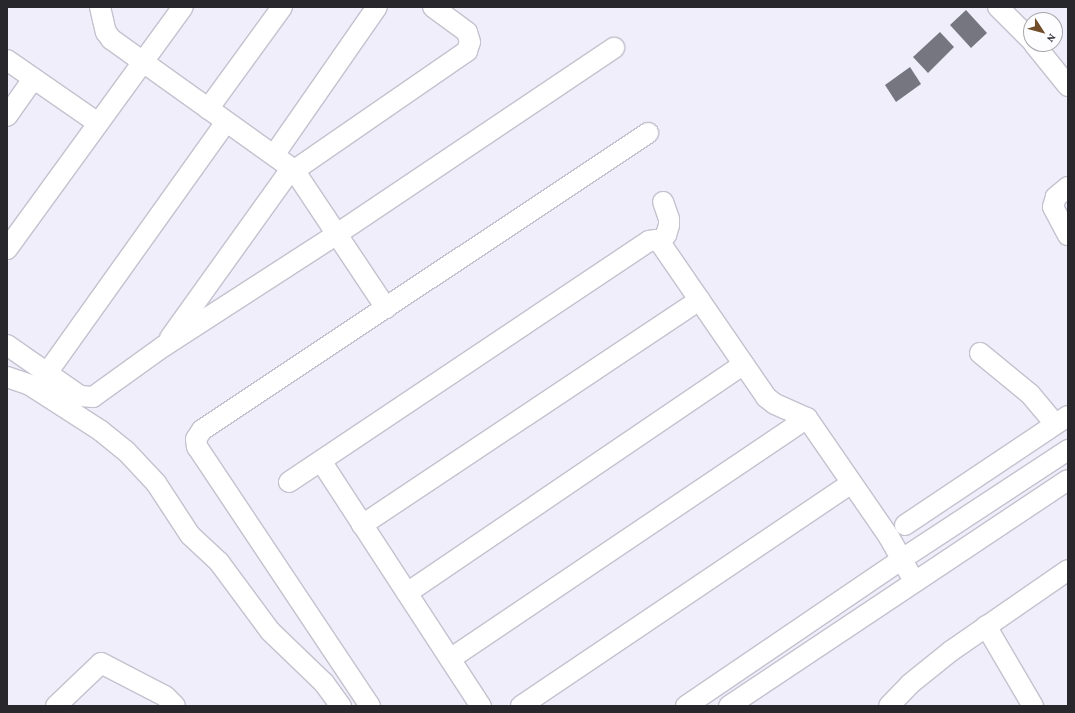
<!DOCTYPE html>
<html>
<head>
<meta charset="utf-8">
<style>
	body { margin:0 }
	#map { position:relative; width:1075px; height:713px; overflow:hidden; background:#efeefa; font-family:"Crimson Pro",serif }
	div>[style] { position:absolute }
	.building>* { inset:0; background:#757680 }
	.roads { filter:drop-shadow(1px 0 #c3c2ce) drop-shadow(-1px 0 #c3c2ce) drop-shadow(0 1px #c3c2ce) drop-shadow(0 -1px #c3c2ce) }
	.street>* { height:20px; margin:-10px; padding:0 10px; transform-origin:10px; border-radius:10px; background:#fff }
	span { translate:-50% -50%; white-space:nowrap; text-align:center; line-height:1.15; -webkit-text-stroke:4px #fdfdff; paint-order:stroke }
	.frame { position:absolute; inset:0; border:8px solid #28272c; pointer-events:none }
	.north { position:absolute; left:1023px; top:12px; width:40px; height:40px; box-sizing:border-box; background:#fdfdff; border:1px solid #a8a7ab; border-radius:50%; rotate:126deg; font-size:11px; font-weight:700; line-height:16px; text-align:center; color:#28272c }
	.north::after { content:''; display:block; margin:auto; width:14px; height:18px; background:#724d29; clip-path:polygon(50% 0,100% 100%,50% 72%,0 100%) }
</style>
</head>
<body>
<div id="map">
	<div class="building">
		<i style="clip-path:polygon(966px 10px,987px 33px,971px 48px,950px 25px)"></i>
		<i style="clip-path:polygon(940px 32px,954px 47px,928px 73px,913px 57px)"></i>
		<i style="clip-path:polygon(910px 67px,921px 84px,896px 102px,885px 85px)"></i>
	</div>
	<div class="roads">
		<div class="street">
			<i style="left:100px;top:7px;width:26px;rotate:77deg"></i>
			<i style="left:106px;top:32px;width:9px;rotate:54deg"></i>
			<i style="left:111px;top:39px;width:225px;rotate:35.6deg"></i>
			<i style="left:294px;top:170px;width:166px;rotate:56.3deg"></i>
			<i style="left:998px;top:7px;width:47px;rotate:45deg"></i>
			<i style="left:1034px;top:44px;width:54px;rotate:51deg"></i>
			<i style="left:7px;top:60px;width:111px;rotate:34.7deg"></i>
			<i style="left:208px;top:109px;width:126px;rotate:-54deg"></i>
			<i style="left:7px;top:116px;width:45px;rotate:-54.9deg"></i>
			<i style="left:274px;top:155px;width:180px;rotate:-55.2deg"></i>
			<i style="left:1068px;top:187px;width:16px;rotate:140deg"></i>
			<i style="left:1056px;top:197px;width:10px;rotate:107deg"></i>
			<i style="left:1053px;top:207px;width:32px;rotate:62deg"></i>
			<i style="left:658px;top:242px;width:11px;rotate:-41deg"></i>
			<i style="left:666px;top:235px;width:10px;rotate:-73deg"></i>
			<i style="left:669px;top:225px;width:6px;rotate:-90deg"></i>
			<i style="left:669px;top:219px;width:18px;rotate:-109deg"></i>
			<i style="left:7px;top:249px;width:299px;rotate:-54deg"></i>
			<i style="left:170px;top:338px;width:199px;rotate:-54.4deg"></i>
			<i style="left:286px;top:176px;width:220px;rotate:-34.6deg"></i>
			<i style="left:467px;top:51px;width:9px;rotate:-72deg"></i>
			<i style="left:470px;top:42px;width:10px;rotate:-107deg"></i>
			<i style="left:467px;top:32px;width:42px;rotate:-143.7deg"></i>
			<i style="left:7px;top:345px;width:89px;rotate:34.9deg"></i>
			<i style="left:80px;top:396px;width:13px;rotate:4deg"></i>
			<i style="left:93px;top:397px;width:87px;rotate:-35.7deg"></i>
			<i style="left:164px;top:346px;width:206px;rotate:-32.9deg"></i>
			<i style="left:337px;top:234px;width:334px;rotate:-33.9deg"></i>
			<i style="left:980px;top:353px;width:65px;rotate:39.4deg"></i>
			<i style="left:1030px;top:394px;width:39px;rotate:50deg"></i>
			<i style="left:47px;top:373px;width:308px;rotate:-54.5deg"></i>
			<i style="left:7px;top:377px;width:24px;rotate:19deg"></i>
			<i style="left:30px;top:385px;width:85px;rotate:32.9deg"></i>
			<i style="left:101px;top:431px;width:32px;rotate:39deg"></i>
			<i style="left:126px;top:451px;width:44px;rotate:46.8deg"></i>
			<i style="left:156px;top:483px;width:62px;rotate:56.8deg"></i>
			<i style="left:190px;top:535px;width:40px;rotate:43deg"></i>
			<i style="left:219px;top:562px;width:86px;rotate:53.5deg"></i>
			<i style="left:270px;top:631px;width:75px;rotate:43.9deg"></i>
			<i style="left:324px;top:683px;width:29px;rotate:54deg"></i>
			<i style="left:321px;top:461px;width:293px;rotate:56.9deg"></i>
			<i style="left:289px;top:482px;width:433px;rotate:-33.8deg"></i>
			<i style="left:649px;top:241px;width:7px;rotate:-8deg"></i>
			<i style="left:656px;top:240px;width:6px;rotate:39deg"></i>
			<i style="left:661px;top:244px;width:186px;rotate:55.5deg"></i>
			<i style="left:766px;top:397px;width:11px;rotate:38deg"></i>
			<i style="left:775px;top:404px;width:35px;rotate:24deg"></i>
			<i style="left:807px;top:418px;width:145px;rotate:55.4deg"></i>
			<i style="left:889px;top:537px;width:51px;rotate:60.4deg"></i>
			<i style="left:362px;top:525px;width:406px;rotate:-33.7deg"></i>
			<i style="left:905px;top:525px;width:196px;rotate:-33.8deg"></i>
			<i style="left:407px;top:593px;width:407px;rotate:-34.2deg"></i>
			<i style="left:986px;top:626px;width:93px;rotate:59.6deg"></i>
			<i style="left:450px;top:659px;width:431px;rotate:-34deg"></i>
			<i style="left:56px;top:706px;width:62px;rotate:-43.7deg"></i>
			<i style="left:101px;top:663px;width:72px;rotate:27.3deg"></i>
			<i style="left:165px;top:696px;width:14px;rotate:45deg"></i>
			<i style="left:370px;top:706px;width:311px;rotate:-123.7deg"></i>
			<i style="left:197px;top:447px;width:8px;rotate:-97deg"></i>
			<i style="left:196px;top:439px;width:11px;rotate:-56deg"></i>
			<i style="left:202px;top:430px;width:536px;rotate:-33.66deg"></i>
			<i style="left:521px;top:706px;width:397px;rotate:-34deg"></i>
			<i style="left:686px;top:706px;width:261px;rotate:-34.2deg"></i>
			<i style="left:902px;top:559px;width:199px;rotate:-33.3deg"></i>
			<i style="left:729px;top:706px;width:407px;rotate:-33.7deg"></i>
			<i style="left:889px;top:706px;width:30px;rotate:-46deg"></i>
			<i style="left:910px;top:684px;width:53px;rotate:-38.8deg"></i>
			<i style="left:951px;top:651px;width:142px;rotate:-34.7deg"></i>
		</div>
	</div>
	<div class="frame"></div>
	<div class="north">N</div>
</div>
</body>
</html>
